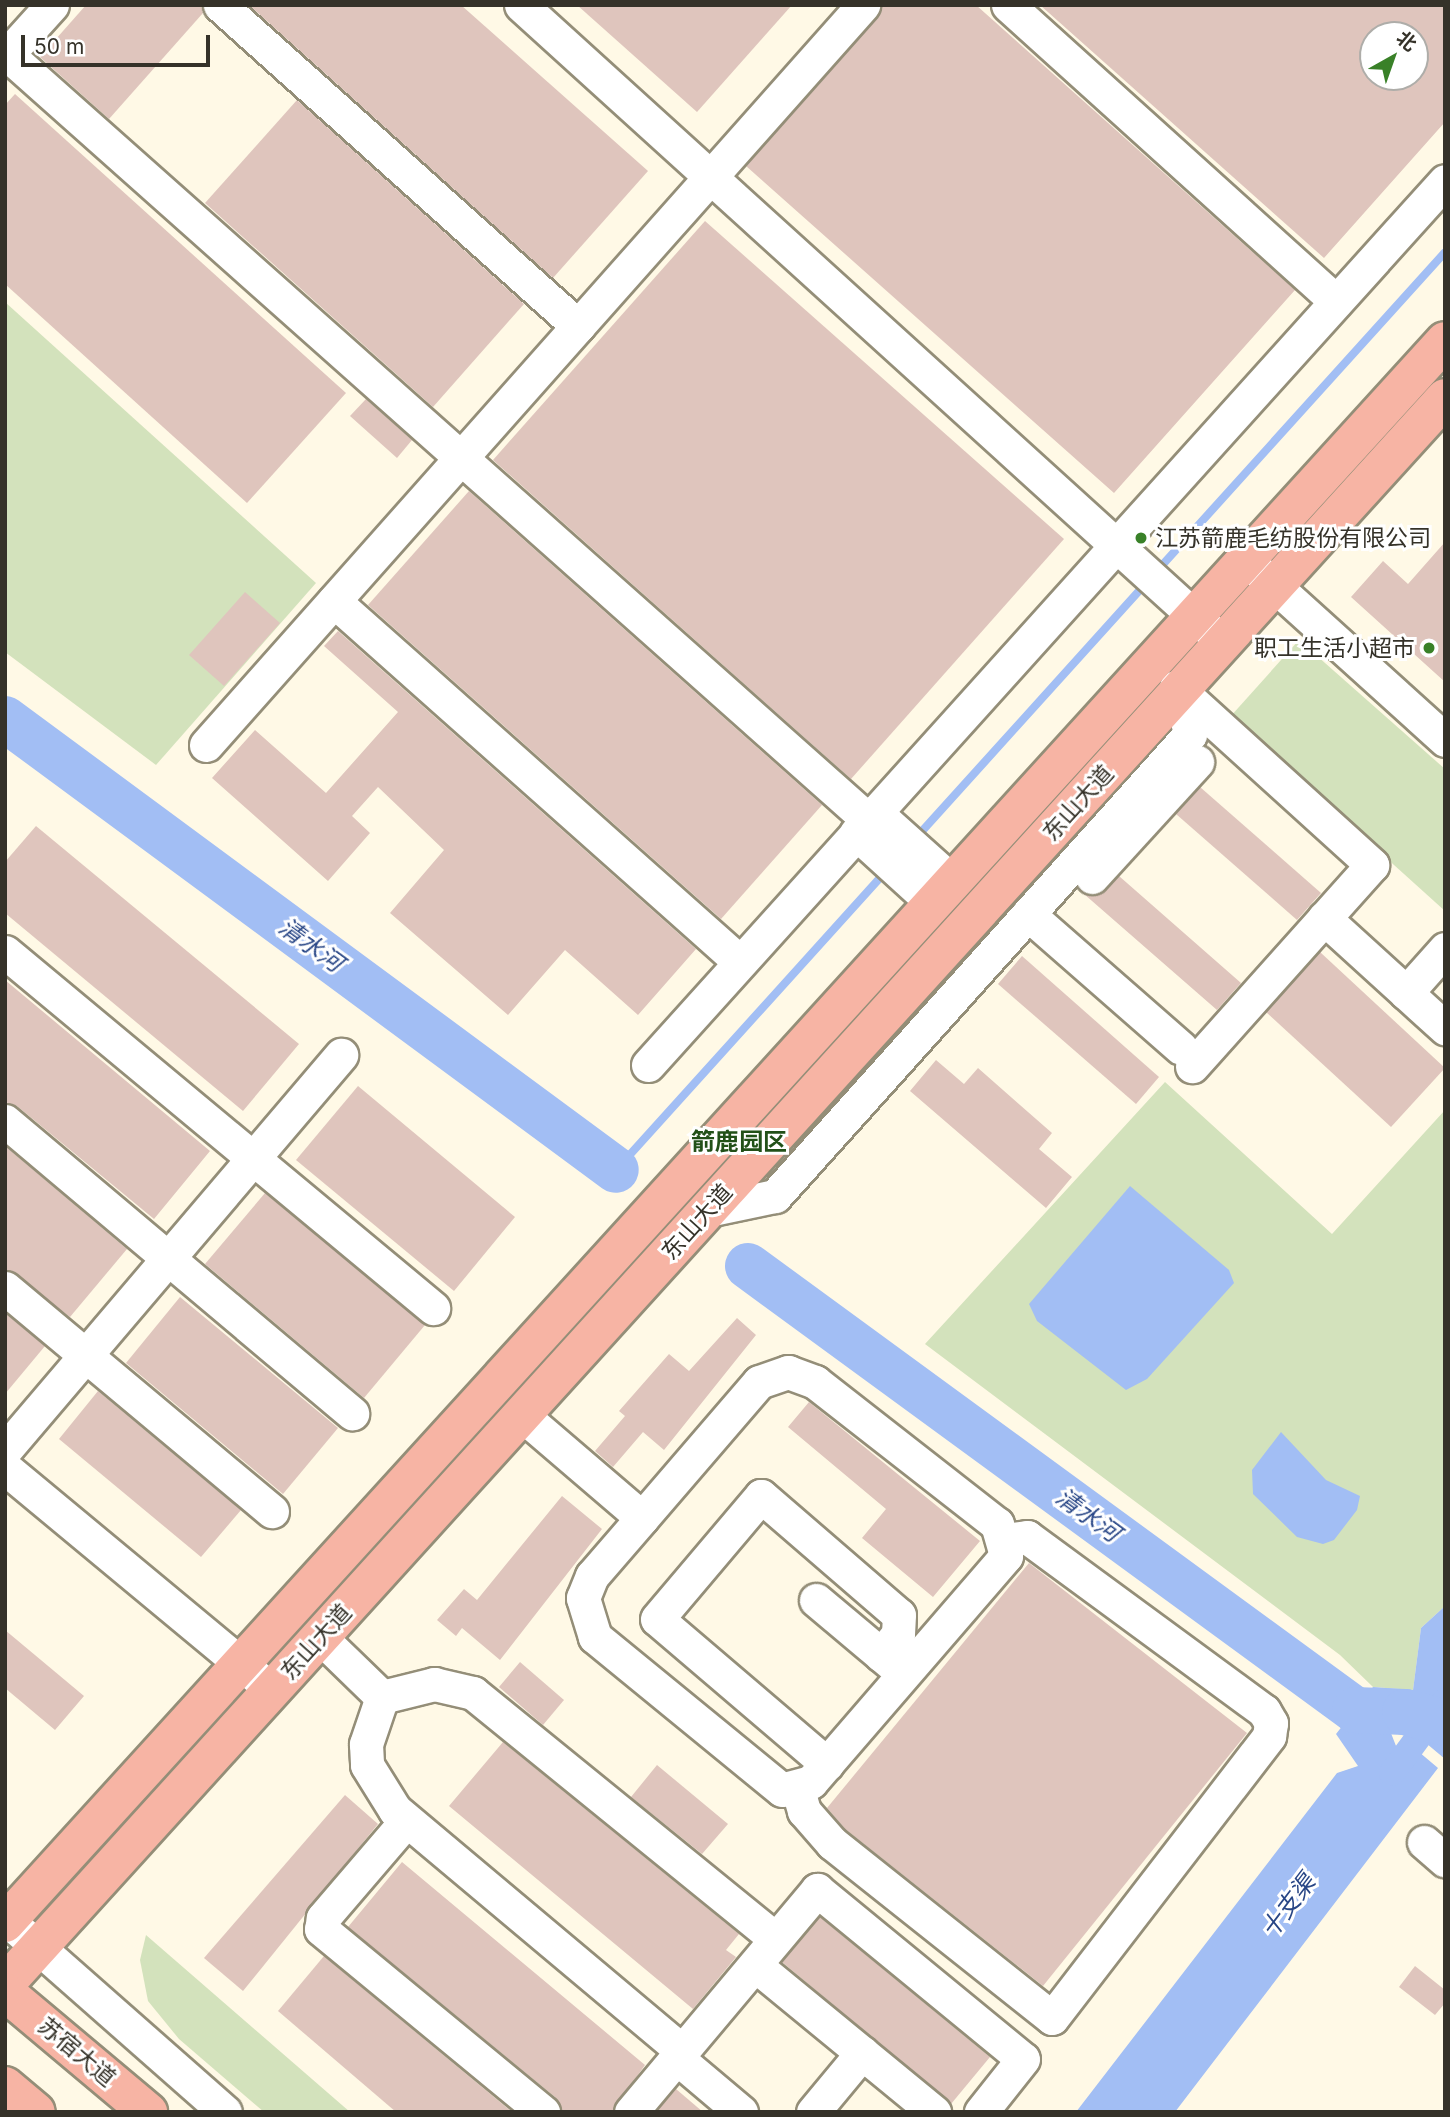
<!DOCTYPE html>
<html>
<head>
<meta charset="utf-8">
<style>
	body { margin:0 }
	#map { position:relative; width:1450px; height:2117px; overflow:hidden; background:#fff9e6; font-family:Inter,"Noto Sans SC",sans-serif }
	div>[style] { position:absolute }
	.green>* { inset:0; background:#d3e2bc }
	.water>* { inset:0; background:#a2bef4 }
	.stream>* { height:8px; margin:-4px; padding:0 4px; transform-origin:4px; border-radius:4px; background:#a2bef4 }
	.canal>* { height:26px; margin:-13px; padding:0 13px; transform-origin:13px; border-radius:13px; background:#a2bef4 }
	.river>* { height:46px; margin:-23px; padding:0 23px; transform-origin:23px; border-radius:23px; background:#a2bef4 }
	.building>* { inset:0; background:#dfc5bd }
	.roads { filter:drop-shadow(2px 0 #948e78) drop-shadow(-2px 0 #948e78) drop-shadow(0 2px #948e78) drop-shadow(0 -2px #948e78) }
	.minor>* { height:33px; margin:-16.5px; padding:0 16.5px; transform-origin:16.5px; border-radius:16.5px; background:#fff }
	.major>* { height:38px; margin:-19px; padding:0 19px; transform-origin:19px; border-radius:19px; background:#f7b4a4 }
	.dots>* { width:19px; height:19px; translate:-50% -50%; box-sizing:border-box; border:4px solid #fff; border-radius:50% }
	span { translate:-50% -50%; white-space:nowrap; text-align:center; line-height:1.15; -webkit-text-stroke:6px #fff; paint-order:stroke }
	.poi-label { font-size:23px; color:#353229 }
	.left { translate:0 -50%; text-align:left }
	.right { translate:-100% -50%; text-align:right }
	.street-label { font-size:23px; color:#353229 }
	.water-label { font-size:24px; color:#284686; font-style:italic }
	.neighbourhood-label { font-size:24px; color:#225018; font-weight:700 }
	.frame { position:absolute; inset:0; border:7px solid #353229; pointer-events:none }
	.north { position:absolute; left:1359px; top:21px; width:70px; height:70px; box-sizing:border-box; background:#fff; border:2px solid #aeada9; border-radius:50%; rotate:40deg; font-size:19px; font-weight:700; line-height:28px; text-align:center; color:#353229 }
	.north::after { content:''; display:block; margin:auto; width:24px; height:32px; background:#398128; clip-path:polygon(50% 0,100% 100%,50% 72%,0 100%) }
	.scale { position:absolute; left:21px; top:35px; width:189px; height:32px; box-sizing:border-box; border:4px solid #353229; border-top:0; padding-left:9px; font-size:21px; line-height:24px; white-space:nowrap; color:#353229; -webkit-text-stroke:5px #fff; paint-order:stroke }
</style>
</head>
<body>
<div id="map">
	<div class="green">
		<i style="clip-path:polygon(5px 302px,316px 583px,156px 765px,5px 652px)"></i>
		<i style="clip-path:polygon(1299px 640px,1445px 769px,1445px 911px,1230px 717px)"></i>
		<i style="clip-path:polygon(1165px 1082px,1332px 1234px,1445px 1110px,1445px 1606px,1421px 1628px,1413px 1690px,1373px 1687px,1340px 1655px,925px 1344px)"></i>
		<i style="clip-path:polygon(146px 1935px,350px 2112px,264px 2112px,179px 2039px,148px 2001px,140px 1960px)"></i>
	</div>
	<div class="water">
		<i style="clip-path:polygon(1130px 1186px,1229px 1270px,1234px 1283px,1147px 1379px,1126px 1390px,1037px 1321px,1029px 1304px)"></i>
		<i style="clip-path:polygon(1281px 1432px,1326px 1480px,1360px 1496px,1357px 1510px,1334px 1540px,1323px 1544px,1297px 1537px,1253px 1494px,1252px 1470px)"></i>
		<i style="clip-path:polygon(1445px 1606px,1445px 1759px,1414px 1733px,1420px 1724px,1387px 1723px,1398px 1751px,1406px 1741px,1438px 1768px,1175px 2112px,1076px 2112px,1337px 1773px,1358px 1766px,1336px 1734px,1373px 1687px,1413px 1690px,1421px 1628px)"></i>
	</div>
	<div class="stream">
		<i style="left:1156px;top:572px;width:431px;rotate:-47.9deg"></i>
		<i style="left:914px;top:840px;width:348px;rotate:-47.9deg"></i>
		<i style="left:616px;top:1170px;width:404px;rotate:-47.9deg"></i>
	</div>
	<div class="canal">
		<i style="left:1392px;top:1773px;width:89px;rotate:-53.6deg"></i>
	</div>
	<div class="river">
		<i style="left:5px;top:719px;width:759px;rotate:36.43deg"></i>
		<i style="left:748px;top:1266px;width:752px;rotate:36.18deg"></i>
		<i style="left:1355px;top:1710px;width:50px;rotate:2.3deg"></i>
		<i style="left:1405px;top:1712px;width:41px;rotate:15.4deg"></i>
	</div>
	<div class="building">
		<i style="clip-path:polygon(86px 5px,201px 5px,203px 13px,109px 119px,40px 57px)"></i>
		<i style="clip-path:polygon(249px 5px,461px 5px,648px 171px,553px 278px)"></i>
		<i style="clip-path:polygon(577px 5px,792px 5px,697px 112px)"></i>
		<i style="clip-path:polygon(882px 5px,976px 5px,1295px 290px,1114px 493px,746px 166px,877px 18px)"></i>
		<i style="clip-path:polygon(evenodd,1040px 5px,1445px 5px,1445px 122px,1324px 258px,1040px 5px,1373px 35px,1415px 35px,1415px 77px,1373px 77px,1373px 35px)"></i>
		<i style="clip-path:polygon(15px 94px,346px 393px,247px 503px,5px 284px,5px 105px)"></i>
		<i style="clip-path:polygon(297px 100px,524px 304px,433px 407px,205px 203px)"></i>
		<i style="clip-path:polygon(705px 221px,1064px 539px,851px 779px,493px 460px)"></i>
		<i style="clip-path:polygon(366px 399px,412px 440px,397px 458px,350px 416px)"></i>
		<i style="clip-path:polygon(469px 491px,822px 805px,721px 919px,368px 605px)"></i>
		<i style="clip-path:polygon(1445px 542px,1445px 682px,1351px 597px,1383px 561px,1408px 584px)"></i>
		<i style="clip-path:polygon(245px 592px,280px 623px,224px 686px,189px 655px)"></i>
		<i style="clip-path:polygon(338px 631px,696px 949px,638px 1015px,565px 950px,508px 1015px,390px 913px,444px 850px,378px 787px,352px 816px,370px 833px,328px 881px,212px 778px,255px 730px,326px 793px,398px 712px,324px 646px)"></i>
		<i style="clip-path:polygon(1200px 787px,1321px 893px,1297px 920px,1176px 814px)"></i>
		<i style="clip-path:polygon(36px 826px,299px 1044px,243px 1111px,5px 913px,5px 862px)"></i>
		<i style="clip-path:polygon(1119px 876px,1241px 983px,1217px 1010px,1084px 894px,1098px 895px)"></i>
		<i style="clip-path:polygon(1320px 952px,1445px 1068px,1391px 1127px,1266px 1012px)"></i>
		<i style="clip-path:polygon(1022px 956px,1159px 1077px,1136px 1104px,998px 984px)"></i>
		<i style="clip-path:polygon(5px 980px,210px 1151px,154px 1219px,17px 1106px,5px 1102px)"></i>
		<i style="clip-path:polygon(936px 1060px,964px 1084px,978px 1068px,1052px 1133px,1039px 1149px,1072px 1177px,1046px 1208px,910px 1091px)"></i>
		<i style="clip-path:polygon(358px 1086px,515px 1217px,454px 1291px,296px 1160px)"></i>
		<i style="clip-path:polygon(5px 1146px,127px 1249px,70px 1317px,5px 1269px)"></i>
		<i style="clip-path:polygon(265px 1193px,425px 1325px,364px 1398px,205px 1264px)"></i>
		<i style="clip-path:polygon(180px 1297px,338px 1428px,283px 1494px,126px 1363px)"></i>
		<i style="clip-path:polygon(5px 1313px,45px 1346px,5px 1394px)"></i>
		<i style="clip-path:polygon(737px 1318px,756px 1335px,664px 1450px,643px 1432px,613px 1467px,595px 1451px,625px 1416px,619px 1411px,669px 1354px,689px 1371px)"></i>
		<i style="clip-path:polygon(98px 1391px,241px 1510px,201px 1557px,59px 1439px)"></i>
		<i style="clip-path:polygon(809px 1402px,980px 1541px,933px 1597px,862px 1538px,886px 1509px,788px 1427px)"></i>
		<i style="clip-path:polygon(562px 1496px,602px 1529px,500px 1660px,462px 1628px,456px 1636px,437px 1620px,464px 1589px,477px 1600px)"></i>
		<i style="clip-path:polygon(1029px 1563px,1247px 1733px,1043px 1986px,845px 1829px,827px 1808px)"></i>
		<i style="clip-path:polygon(5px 1630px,84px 1696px,55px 1730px,5px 1688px)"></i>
		<i style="clip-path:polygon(520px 1662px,564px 1700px,543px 1725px,499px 1687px)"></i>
		<i style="clip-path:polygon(503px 1742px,739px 1934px,726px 1950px,736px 1957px,693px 2009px,449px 1806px)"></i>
		<i style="clip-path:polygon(657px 1765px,728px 1824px,702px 1854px,631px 1797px)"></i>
		<i style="clip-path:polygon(345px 1795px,378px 1824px,243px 1991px,204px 1958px)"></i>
		<i style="clip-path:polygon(402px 1862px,645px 2065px,612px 2112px,562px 2112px,555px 2097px,348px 1927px)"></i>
		<i style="clip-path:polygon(820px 1917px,990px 2057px,951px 2104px,782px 1962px)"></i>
		<i style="clip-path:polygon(324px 1956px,512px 2112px,396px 2112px,278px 2011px)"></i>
		<i style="clip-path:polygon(1415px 1966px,1445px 1990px,1445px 2003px,1435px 2015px,1399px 1987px)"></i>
		<i style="clip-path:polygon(676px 2089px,703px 2112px,656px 2112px)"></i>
	</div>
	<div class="roads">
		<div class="minor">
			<i style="left:220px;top:5px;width:481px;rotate:41.9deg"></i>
			<i style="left:521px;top:5px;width:936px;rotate:42.23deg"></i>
			<i style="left:1008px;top:5px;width:442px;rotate:42.1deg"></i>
			<i style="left:8px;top:55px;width:1151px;rotate:41.65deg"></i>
			<i style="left:5px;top:57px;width:70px;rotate:-47.9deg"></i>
			<i style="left:1256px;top:569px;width:255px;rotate:42.1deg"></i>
			<i style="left:334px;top:601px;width:543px;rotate:41.64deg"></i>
			<i style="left:1176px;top:687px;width:265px;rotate:42.2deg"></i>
			<i style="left:1372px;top:865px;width:270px;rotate:131.8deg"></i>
			<i style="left:206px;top:745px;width:990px;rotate:-48.4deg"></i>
			<i style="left:875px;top:812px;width:105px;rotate:41.9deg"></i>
			<i style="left:856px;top:833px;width:104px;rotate:42.3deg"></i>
			<i style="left:1092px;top:877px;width:156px;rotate:-47.6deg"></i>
			<i style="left:1028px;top:914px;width:203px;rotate:41.2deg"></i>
			<i style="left:1324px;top:918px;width:164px;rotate:42.3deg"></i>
			<i style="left:5px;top:952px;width:557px;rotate:39.75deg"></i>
			<i style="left:1406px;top:993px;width:59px;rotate:-48.4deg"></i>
			<i style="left:648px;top:1065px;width:1190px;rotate:-47.96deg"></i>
			<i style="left:5px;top:1121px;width:454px;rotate:40.1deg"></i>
			<i style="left:708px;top:1210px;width:68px;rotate:-11.8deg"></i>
			<i style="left:775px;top:1196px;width:621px;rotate:-48.07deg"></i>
			<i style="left:1190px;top:734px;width:45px;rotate:-102.8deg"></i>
			<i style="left:5px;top:1288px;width:348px;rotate:39.9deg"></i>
			<i style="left:522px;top:1415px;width:158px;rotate:40.6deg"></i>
			<i style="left:642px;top:1518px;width:179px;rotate:-49.3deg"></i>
			<i style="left:759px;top:1382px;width:31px;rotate:-19deg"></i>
			<i style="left:788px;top:1372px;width:29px;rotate:20deg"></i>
			<i style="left:815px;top:1382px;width:231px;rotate:38deg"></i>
			<i style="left:997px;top:1524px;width:33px;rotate:74deg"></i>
			<i style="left:1006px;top:1556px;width:298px;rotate:130.8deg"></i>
			<i style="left:811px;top:1782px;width:30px;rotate:165deg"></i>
			<i style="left:782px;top:1790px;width:242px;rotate:-140.7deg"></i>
			<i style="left:595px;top:1637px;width:41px;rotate:-107.1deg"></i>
			<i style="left:583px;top:1598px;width:24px;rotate:-68deg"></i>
			<i style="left:592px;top:1576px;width:77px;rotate:-49.2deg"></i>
			<i style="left:5px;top:1450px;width:519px;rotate:-49.61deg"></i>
			<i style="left:5px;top:1468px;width:334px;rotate:39.7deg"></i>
			<i style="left:816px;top:1600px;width:106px;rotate:40deg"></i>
			<i style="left:320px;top:1637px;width:86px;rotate:44.1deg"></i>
			<i style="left:382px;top:1697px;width:50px;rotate:108.8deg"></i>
			<i style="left:366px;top:1744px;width:21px;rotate:87deg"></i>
			<i style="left:367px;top:1765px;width:53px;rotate:58.1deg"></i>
			<i style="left:395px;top:1810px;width:375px;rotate:40deg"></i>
			<i style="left:382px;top:1697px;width:54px;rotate:-14deg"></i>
			<i style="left:434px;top:1684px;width:40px;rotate:13deg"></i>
			<i style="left:473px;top:1693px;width:390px;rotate:39.1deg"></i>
			<i style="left:827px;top:1764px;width:223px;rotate:-139.5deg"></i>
			<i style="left:657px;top:1619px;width:161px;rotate:-49.8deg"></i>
			<i style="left:761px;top:1496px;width:182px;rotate:40.8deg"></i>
			<i style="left:899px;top:1615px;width:19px;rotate:93deg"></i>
			<i style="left:898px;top:1634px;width:27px;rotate:129deg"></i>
			<i style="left:798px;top:1790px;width:22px;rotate:74deg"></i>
			<i style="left:804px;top:1811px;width:43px;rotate:48.8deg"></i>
			<i style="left:832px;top:1843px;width:281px;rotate:38.5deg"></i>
			<i style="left:1052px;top:2018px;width:356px;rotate:-52.4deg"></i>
			<i style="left:1269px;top:1736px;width:13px;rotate:-81deg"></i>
			<i style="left:1271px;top:1723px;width:14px;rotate:-120deg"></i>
			<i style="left:1264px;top:1711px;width:294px;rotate:-143.7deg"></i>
			<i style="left:1027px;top:1537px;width:21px;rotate:172deg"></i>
			<i style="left:406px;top:1821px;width:128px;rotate:130.6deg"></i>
			<i style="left:323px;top:1918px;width:11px;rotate:100deg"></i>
			<i style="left:321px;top:1929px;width:288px;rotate:39.5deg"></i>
			<i style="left:1424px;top:1842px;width:28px;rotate:41deg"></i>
			<i style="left:5px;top:1918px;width:293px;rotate:41.4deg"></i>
			<i style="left:755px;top:1965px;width:232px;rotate:39.4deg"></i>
			<i style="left:677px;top:2058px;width:84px;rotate:40.2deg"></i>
			<i style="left:631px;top:2112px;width:290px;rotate:-50deg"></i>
			<i style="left:817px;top:1890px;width:266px;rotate:39.4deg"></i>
			<i style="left:1023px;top:2059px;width:68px;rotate:128.4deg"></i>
			<i style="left:813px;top:2112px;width:77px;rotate:-50.3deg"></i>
		</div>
		<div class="major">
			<i style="left:5px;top:1923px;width:2139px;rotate:-47.69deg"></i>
			<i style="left:5px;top:1984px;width:2142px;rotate:-47.76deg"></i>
			<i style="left:5px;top:1992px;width:187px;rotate:40deg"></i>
			<i style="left:5px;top:2086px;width:40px;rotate:40deg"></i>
		</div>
	</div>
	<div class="dots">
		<i style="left:1141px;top:538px;background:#398128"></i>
		<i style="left:1429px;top:648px;background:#398128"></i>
	</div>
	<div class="poi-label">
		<span class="left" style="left:1155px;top:538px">江苏箭鹿毛纺股份有限公司</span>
		<span class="right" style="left:1415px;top:648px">职工生活小超市</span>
	</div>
	<div class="street-label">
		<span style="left:1078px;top:803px;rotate:-48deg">东山大道</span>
		<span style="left:697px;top:1222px;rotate:-48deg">东山大道</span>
		<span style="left:316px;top:1642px;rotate:-48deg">东山大道</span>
		<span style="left:77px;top:2052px;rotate:40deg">苏宿大道</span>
	</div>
	<div class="water-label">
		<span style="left:311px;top:945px;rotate:36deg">清水河</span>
		<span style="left:1088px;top:1515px;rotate:36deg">清水河</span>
		<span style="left:1288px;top:1906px;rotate:-53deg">十支渠</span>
	</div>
	<div class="neighbourhood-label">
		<span style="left:739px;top:1142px">箭鹿园区</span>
	</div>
	<div class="frame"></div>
	<div class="north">北</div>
	<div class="scale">50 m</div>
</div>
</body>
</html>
